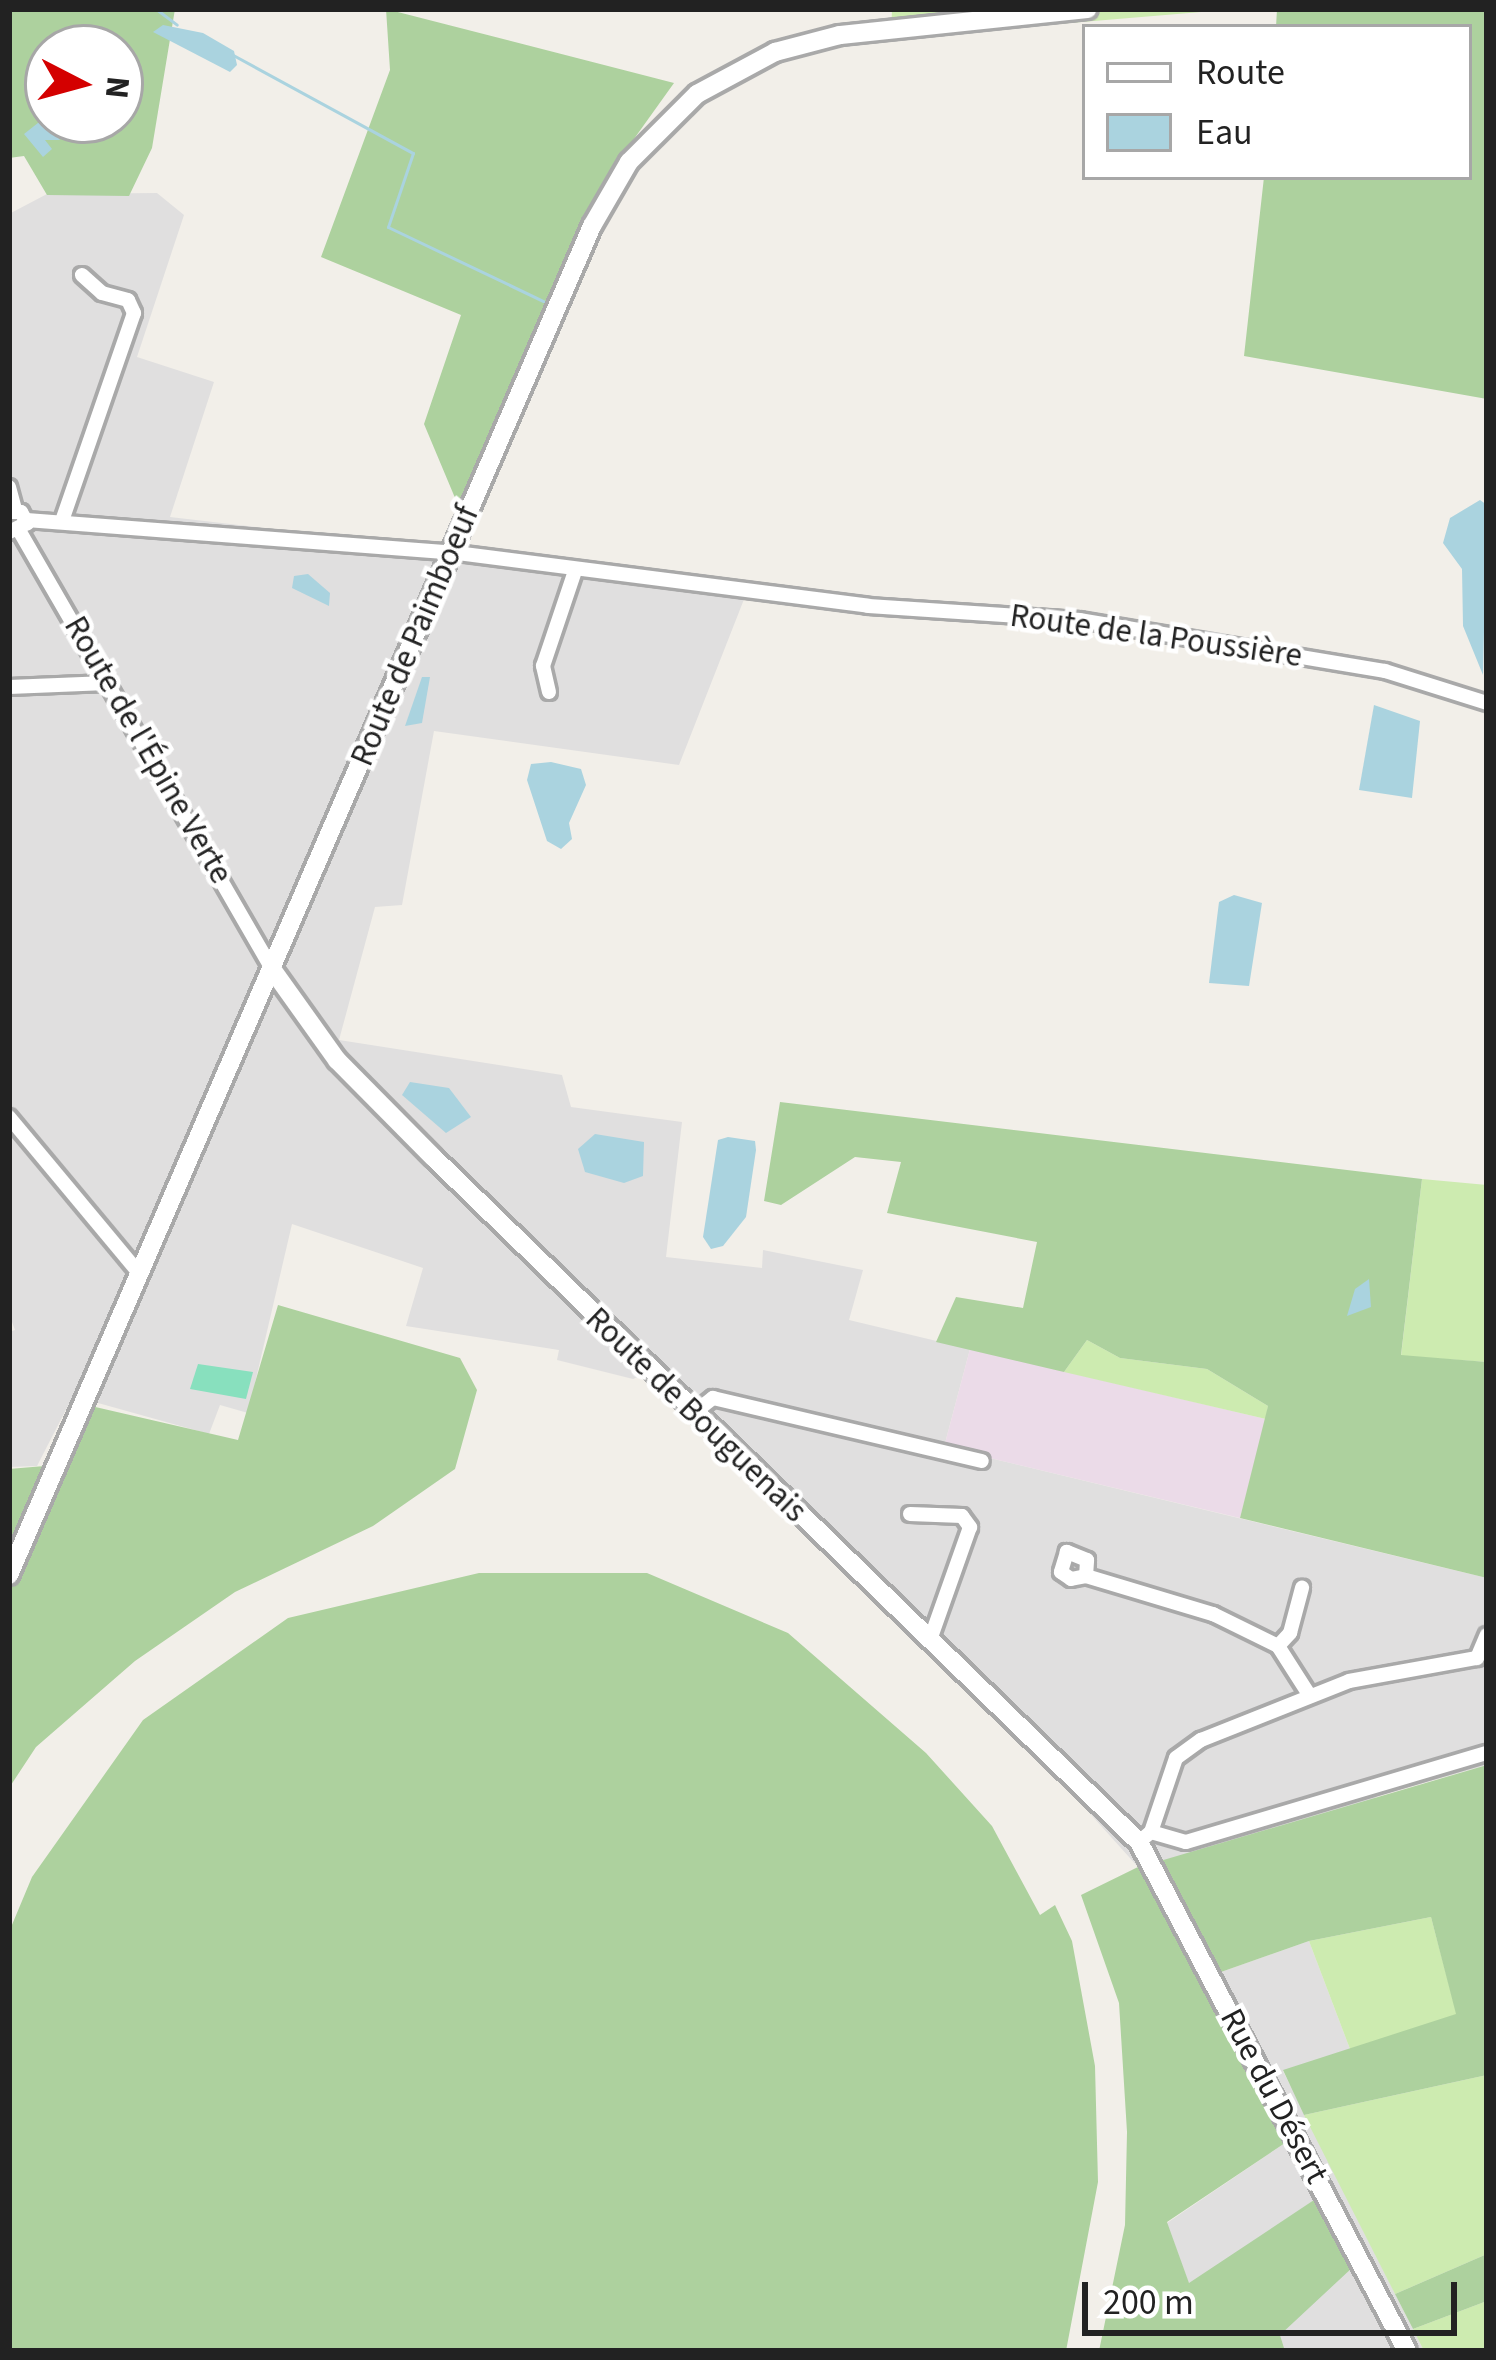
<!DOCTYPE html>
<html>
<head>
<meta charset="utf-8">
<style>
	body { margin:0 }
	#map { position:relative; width:1496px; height:2360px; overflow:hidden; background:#f2efe9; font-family:"Source Sans 3",sans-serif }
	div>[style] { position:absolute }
	.residential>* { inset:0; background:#e0dfdf }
	.industrial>* { inset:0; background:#ebdbe8 }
	.grass>* { inset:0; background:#cdebb0 }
	.forest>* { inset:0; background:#add19e }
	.pitch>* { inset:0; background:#88e0be }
	.water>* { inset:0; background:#aad3df }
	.stream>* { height:3px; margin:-1.5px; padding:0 1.5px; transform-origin:1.5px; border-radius:1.5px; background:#aad3df }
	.roads { filter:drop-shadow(3px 0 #a9a9a9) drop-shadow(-3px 0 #a9a9a9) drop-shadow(0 3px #a9a9a9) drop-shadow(0 -3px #a9a9a9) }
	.minor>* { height:14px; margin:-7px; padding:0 7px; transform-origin:7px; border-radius:7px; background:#fff }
	.tertiary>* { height:18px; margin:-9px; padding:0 9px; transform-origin:9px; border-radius:9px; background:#fff }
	span { translate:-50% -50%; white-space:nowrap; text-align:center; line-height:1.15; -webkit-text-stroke:9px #fff; paint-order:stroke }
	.street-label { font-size:33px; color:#222 }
	.frame { position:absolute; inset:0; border:12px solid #222; pointer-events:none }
	.legend { position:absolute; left:1082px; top:24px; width:390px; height:156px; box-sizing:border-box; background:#fff; border:3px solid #a7a7a7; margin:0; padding:15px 21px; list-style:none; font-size:36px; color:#222 }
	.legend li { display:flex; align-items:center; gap:24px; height:60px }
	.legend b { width:60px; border:3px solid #a7a7a7 }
	.north { position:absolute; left:24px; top:24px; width:120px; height:120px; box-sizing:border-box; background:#fff; border:3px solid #a7a7a7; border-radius:50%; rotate:96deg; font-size:33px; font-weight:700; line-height:48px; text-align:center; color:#222 }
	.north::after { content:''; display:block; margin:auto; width:42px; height:54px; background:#d40000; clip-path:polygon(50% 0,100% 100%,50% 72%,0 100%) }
	.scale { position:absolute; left:1082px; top:2282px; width:375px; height:54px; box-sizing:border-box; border:6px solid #222; border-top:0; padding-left:15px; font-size:36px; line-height:42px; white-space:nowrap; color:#222; -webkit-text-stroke:9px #fff; paint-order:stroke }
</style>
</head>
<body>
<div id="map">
	<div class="residential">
		<i style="clip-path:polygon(157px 193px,184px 215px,137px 357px,214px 382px,170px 517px,750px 584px,679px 765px,434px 731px,402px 905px,375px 907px,339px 1040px,562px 1075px,571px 1107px,682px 1122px,666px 1257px,762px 1268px,763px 1250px,863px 1270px,849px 1320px,970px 1349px,944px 1447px,1487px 1578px,1487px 1765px,1377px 1796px,1221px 1972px,1309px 1941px,1350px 2049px,1283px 2071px,1424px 2351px,1285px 2351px,1280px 2335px,1189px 2284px,1167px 2223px,1285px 2143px,1138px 1867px,1041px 1759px,709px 1438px,714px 1416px,687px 1394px,645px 1374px,633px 1379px,557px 1360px,559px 1350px,406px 1326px,423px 1268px,292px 1224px,248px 1413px,220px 1405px,209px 1434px,73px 1396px,37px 1466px,9px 1467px,9px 1332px,15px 1330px,9px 1314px,9px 214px,47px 194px)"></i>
	</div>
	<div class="industrial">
		<i style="clip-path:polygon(970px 1349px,1266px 1419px,1240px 1518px,944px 1447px)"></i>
	</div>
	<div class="grass">
		<i style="clip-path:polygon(892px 9px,1237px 9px,891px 38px)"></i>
		<i style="clip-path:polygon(1422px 1179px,1487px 1185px,1487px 1362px,1401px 1356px)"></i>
		<i style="clip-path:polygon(1087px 1340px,1120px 1358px,1207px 1369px,1268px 1406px,1266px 1419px,1064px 1372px)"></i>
		<i style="clip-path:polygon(1431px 1917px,1457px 2015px,1350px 2049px,1309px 1941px)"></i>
		<i style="clip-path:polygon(1487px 2075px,1487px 2254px,1395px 2294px,1304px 2115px)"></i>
		<i style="clip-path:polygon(1487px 2301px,1487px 2351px,1424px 2351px,1413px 2329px)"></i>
	</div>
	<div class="forest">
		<i style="clip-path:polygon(evenodd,9px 9px,175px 9px,152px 148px,129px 196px,47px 195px,24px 156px,9px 158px,9px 9px,48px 48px,120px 48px,120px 120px,48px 120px,48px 48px)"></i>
		<i style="clip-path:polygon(386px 9px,674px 83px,606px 178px,458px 505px,424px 424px,461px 315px,321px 257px,390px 70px)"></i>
		<i style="clip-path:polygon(1277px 9px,1487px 9px,1487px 399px,1244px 356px,1264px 177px,1469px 177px,1469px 27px,1276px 27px)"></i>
		<i style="clip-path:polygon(780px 1102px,1422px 1179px,1401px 1355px,1487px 1362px,1487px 1578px,1240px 1518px,1268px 1406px,1207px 1369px,1120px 1358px,1087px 1340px,1064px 1372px,936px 1342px,956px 1297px,1023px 1308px,1037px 1242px,887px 1213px,901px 1162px,855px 1157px,781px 1205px,764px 1201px)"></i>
		<i style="clip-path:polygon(278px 1305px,460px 1358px,477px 1390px,455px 1469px,373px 1526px,235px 1592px,135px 1661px,36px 1747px,9px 1788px,9px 1469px,68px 1464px,91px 1406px,238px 1440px)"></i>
		<i style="clip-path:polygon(479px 1573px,647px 1573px,788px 1633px,926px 1753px,992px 1826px,1040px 1915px,1055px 1905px,1072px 1941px,1095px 2066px,1098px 2182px,1066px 2351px,9px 2351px,9px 1932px,32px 1877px,143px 1720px,288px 1618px)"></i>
		<i style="clip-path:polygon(1487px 1765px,1487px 2075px,1304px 2115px,1283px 2070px,1456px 2014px,1431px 1917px,1309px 1941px,1221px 1972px,1160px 1861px)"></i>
		<i style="clip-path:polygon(1138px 1867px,1285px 2143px,1167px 2222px,1189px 2283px,1314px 2200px,1353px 2267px,1280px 2335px,1285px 2351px,1099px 2351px,1125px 2225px,1127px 2132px,1119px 2003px,1081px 1895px)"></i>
		<i style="clip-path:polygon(1487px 2254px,1487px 2301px,1413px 2329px,1395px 2294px)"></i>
	</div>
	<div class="pitch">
		<i style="clip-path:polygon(198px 1364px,253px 1372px,246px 1399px,190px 1389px)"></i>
	</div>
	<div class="water">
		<i style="clip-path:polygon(163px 25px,203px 33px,234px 51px,237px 65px,230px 72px,153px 32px)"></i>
		<i style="clip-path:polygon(43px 119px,60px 140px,45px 140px,52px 149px,43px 157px,24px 134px)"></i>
		<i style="clip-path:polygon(1480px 500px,1487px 505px,1483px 675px,1463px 626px,1462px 569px,1443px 543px,1450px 518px)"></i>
		<i style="clip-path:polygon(308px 574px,330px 593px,329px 606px,292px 588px,294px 576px)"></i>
		<i style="clip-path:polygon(422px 677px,430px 677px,422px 723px,405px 726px)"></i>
		<i style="clip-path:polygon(1374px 705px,1420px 721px,1412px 798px,1359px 790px)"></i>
		<i style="clip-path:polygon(551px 762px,581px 769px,586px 785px,569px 823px,572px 839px,561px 849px,547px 841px,527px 780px,531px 764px)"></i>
		<i style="clip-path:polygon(1234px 895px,1262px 903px,1249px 986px,1209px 983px,1219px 902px)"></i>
		<i style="clip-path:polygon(410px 1082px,449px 1088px,471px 1117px,446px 1133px,402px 1095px)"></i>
		<i style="clip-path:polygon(595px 1134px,644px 1142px,643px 1176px,624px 1183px,585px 1172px,578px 1149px)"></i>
		<i style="clip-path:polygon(728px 1137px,755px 1141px,756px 1150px,746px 1217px,723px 1246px,711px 1249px,703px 1237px,718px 1140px)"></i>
		<i style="clip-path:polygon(1369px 1279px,1371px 1307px,1347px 1316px,1355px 1289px)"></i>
	</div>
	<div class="stream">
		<i style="left:156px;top:9px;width:26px;rotate:37deg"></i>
		<i style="left:233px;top:55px;width:205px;rotate:28.6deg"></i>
		<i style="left:413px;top:153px;width:78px;rotate:108.7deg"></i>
		<i style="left:388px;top:227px;width:172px;rotate:25.5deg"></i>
	</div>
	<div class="roads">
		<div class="minor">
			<i style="left:9px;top:487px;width:24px;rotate:75deg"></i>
			<i style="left:9px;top:512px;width:12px"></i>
			<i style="left:21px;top:512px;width:13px;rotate:61deg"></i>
			<i style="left:27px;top:523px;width:20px;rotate:153deg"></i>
			<i style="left:63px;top:518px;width:217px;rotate:-70.9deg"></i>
			<i style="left:134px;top:313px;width:14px;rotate:-115deg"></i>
			<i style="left:128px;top:300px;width:27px;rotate:-165deg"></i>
			<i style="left:102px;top:293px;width:27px;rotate:-138deg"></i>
			<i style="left:27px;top:520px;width:431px;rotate:4.4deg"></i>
			<i style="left:457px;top:553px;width:414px;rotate:7.3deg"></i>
			<i style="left:868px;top:606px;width:212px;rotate:3.8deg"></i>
			<i style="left:1080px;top:620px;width:309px;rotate:9.5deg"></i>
			<i style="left:1385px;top:671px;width:107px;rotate:17.4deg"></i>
			<i style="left:20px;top:532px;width:504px;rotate:60.03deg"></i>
			<i style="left:9px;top:687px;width:98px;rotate:-2.3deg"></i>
			<i style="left:549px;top:692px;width:27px;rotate:-103deg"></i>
			<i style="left:543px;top:666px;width:100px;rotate:-71.4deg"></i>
			<i style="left:9px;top:1117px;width:204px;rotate:50.2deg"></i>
			<i style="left:695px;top:1412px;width:23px;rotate:-38deg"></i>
			<i style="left:713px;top:1398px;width:276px;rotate:13.2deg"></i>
			<i style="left:910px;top:1514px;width:52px;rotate:2.2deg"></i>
			<i style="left:962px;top:1516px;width:14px;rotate:54deg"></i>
			<i style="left:970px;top:1527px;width:120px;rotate:109.5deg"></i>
			<i style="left:1086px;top:1576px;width:16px;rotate:-86deg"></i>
			<i style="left:1087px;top:1560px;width:22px;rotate:-158deg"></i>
			<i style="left:1067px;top:1552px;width:21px;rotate:107deg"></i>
			<i style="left:1061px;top:1572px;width:12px;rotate:35deg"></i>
			<i style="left:1071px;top:1579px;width:15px;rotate:-11deg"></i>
			<i style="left:1086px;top:1576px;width:133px;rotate:16.7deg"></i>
			<i style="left:1213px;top:1614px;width:72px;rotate:26.2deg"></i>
			<i style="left:1278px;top:1646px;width:56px;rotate:57.4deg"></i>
			<i style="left:1278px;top:1646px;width:18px;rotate:-47deg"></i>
			<i style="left:1290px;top:1633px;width:47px;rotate:-75.1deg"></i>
			<i style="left:1477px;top:1658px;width:25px;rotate:-67deg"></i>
			<i style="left:1151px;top:1832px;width:36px;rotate:16deg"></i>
			<i style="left:1186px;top:1842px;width:314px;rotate:-16.5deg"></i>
			<i style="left:1139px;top:1842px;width:16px;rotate:-40deg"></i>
			<i style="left:1151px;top:1832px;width:78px;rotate:-71.3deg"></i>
			<i style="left:1176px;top:1758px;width:31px;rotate:-36deg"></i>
			<i style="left:1201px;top:1740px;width:159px;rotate:-21.7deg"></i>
			<i style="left:1349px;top:1681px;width:130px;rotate:-10.2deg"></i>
		</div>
		<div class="tertiary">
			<i style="left:272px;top:969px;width:112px;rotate:54.5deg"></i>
			<i style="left:337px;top:1060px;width:136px;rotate:45.3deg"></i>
			<i style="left:433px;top:1157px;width:984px;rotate:44.14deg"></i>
			<i style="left:1139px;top:1842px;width:575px;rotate:62.23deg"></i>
			<i style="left:9px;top:1575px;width:1470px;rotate:-66.63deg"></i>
			<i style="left:592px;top:226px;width:74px;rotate:-60deg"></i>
			<i style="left:629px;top:162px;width:96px;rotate:-45deg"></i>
			<i style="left:697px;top:94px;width:89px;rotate:-28.3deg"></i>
			<i style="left:775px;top:52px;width:67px;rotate:-14.7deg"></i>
			<i style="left:840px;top:35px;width:249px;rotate:-6deg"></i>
		</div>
	</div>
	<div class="street-label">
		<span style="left:415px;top:636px;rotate:-67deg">Route de Paimboeuf</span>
		<span style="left:1156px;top:636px;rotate:8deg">Route de la Poussière</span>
		<span style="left:148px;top:750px;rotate:60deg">Route de l'Épine Verte</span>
		<span style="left:696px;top:1415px;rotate:44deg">Route de Bouguenais</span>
		<span style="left:1274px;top:2096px;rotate:62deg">Rue du Désert</span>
	</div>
	<div class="frame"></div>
	<ul class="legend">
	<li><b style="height:15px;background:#fff"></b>Route</li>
	<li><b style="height:33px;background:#aad3df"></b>Eau</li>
	</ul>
	<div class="north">N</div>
	<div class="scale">200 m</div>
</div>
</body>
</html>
